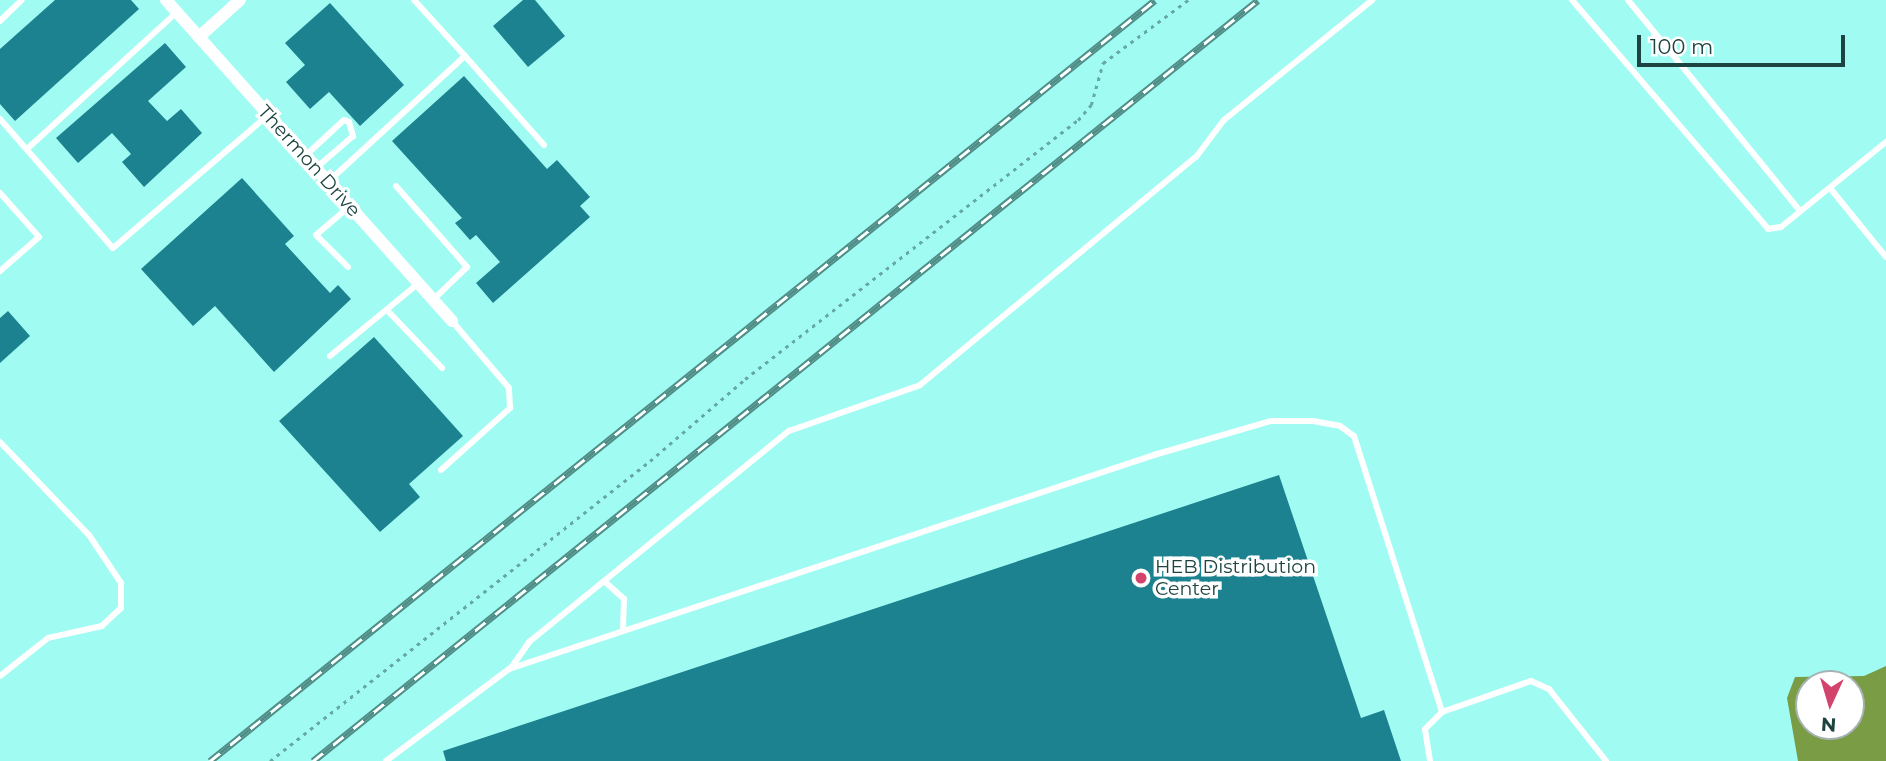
<!DOCTYPE html>
<html>
<head>
<meta charset="utf-8">
<style>
	body { margin:0 }
	#map { position:relative; width:1886px; height:761px; overflow:hidden; background:#a0fcf3; font-family:Montserrat,sans-serif }
	div>[style] { position:absolute }
	.water>* { inset:0; background:#799c45 }
	.building>* { inset:0; background:#1c828f }
	.path>* { height:2.5px; margin-top:-1.25px; transform-origin:0; background:repeating-linear-gradient(90deg,#65a9a2 0 3.5px,transparent 0 8.5px) }
	.service>* { height:6px; margin:-3px; padding:0 3px; transform-origin:3px; border-radius:3px; background:#fff }
	.minor>* { height:12px; margin:-6px; padding:0 6px; transform-origin:6px; border-radius:6px; background:#fff }
	.rail>* { height:7px; margin-top:-3.5px; transform-origin:0; background:repeating-linear-gradient(90deg,#fff 0 13px,#518d87 0 26px); box-sizing:border-box; border-block:2px solid #518d87 }
	.dots>* { width:19px; height:19px; translate:-50% -50%; box-sizing:border-box; border:4px solid #fff; border-radius:50% }
	span { translate:-50% -50%; white-space:nowrap; text-align:center; line-height:1.15; -webkit-text-stroke:7px #fff; paint-order:stroke }
	.street-label { font-size:19px; color:#1d4440 }
	.poi-label { font-size:19px; color:#1d4440 }
	.left { translate:0 -50%; text-align:left }
	.north { position:absolute; left:1795px; top:670px; width:70px; height:70px; box-sizing:border-box; background:#fff; border:2px solid #a5b4b3; border-radius:50%; rotate:184deg; font-size:19px; font-weight:700; line-height:28px; text-align:center; color:#1d4440 }
	.north::after { content:''; display:block; margin:auto; width:24px; height:32px; background:#d3446c; clip-path:polygon(50% 0,100% 100%,50% 72%,0 100%) }
	.scale { position:absolute; left:1637px; top:35px; width:208px; height:32px; box-sizing:border-box; border:4px solid #1d4440; border-top:0; padding-left:9px; font-size:21px; line-height:24px; white-space:nowrap; color:#1d4440; -webkit-text-stroke:5px #fff; paint-order:stroke }
</style>
</head>
<body>
<div id="map">
	<div class="water">
		<i style="clip-path:polygon(evenodd,1886px 666px,1886px 761px,1798px 761px,1787px 698px,1795px 677px,1864px 676px,1886px 666px,1809px 684px,1851px 684px,1851px 726px,1809px 726px,1809px 684px)"></i>
	</div>
	<div class="building">
		<i style="clip-path:polygon(55px 0,131px 0,139px 9px,15px 121px,0 104px,0 49px)"></i>
		<i style="clip-path:polygon(523px 0,535px 0,565px 36px,528px 67px,493px 26px)"></i>
		<i style="clip-path:polygon(330px 3px,404px 85px,360px 126px,329px 92px,310px 109px,286px 82px,305px 65px,285px 43px)"></i>
		<i style="clip-path:polygon(165px 43px,186px 67px,148px 101px,167px 121px,181px 109px,202px 133px,144px 187px,122px 162px,131px 154px,112px 133px,78px 163px,56px 138px)"></i>
		<i style="clip-path:polygon(464px 76px,547px 169px,557px 160px,590px 197px,580px 206px,590px 217px,493px 303px,476px 283px,500px 262px,476px 235px,470px 240px,455px 223px,462px 218px,392px 141px)"></i>
		<i style="clip-path:polygon(242px 178px,294px 236px,285px 244px,330px 293px,338px 285px,351px 299px,274px 372px,215px 306px,193px 326px,141px 269px)"></i>
		<i style="clip-path:polygon(8px 311px,30px 336px,0 363px,0 318px)"></i>
		<i style="clip-path:polygon(374px 337px,463px 436px,409px 484px,420px 497px,380px 532px,279px 421px)"></i>
		<i style="clip-path:polygon(1279px 475px,1361px 718px,1384px 710px,1401px 761px,446px 761px,443px 751px)"></i>
	</div>
	<div class="path">
		<i style="left:270px;top:761px;width:484px;rotate:-38.3deg"></i>
		<i style="left:650px;top:461px;width:125px;rotate:-40.8deg"></i>
		<i style="left:745px;top:379px;width:422px;rotate:-37.9deg"></i>
		<i style="left:1078px;top:120px;width:20px;rotate:-49deg"></i>
		<i style="left:1091px;top:105px;width:44px;rotate:-74.1deg"></i>
		<i style="left:1103px;top:63px;width:106px;rotate:-36.5deg"></i>
	</div>
	<div class="service">
		<i style="left:1572px;top:0;width:301px;rotate:49.4deg"></i>
		<i style="left:1768px;top:229px;width:13px;rotate:-9deg"></i>
		<i style="left:1781px;top:227px;width:135px;rotate:-39deg"></i>
		<i style="left:1628px;top:0;width:272px;rotate:50.8deg"></i>
		<i style="left:0;top:21px;width:30px;rotate:-44deg"></i>
		<i style="left:465px;top:56px;width:119px;rotate:48.4deg"></i>
		<i style="left:0;top:119px;width:171px;rotate:48.8deg"></i>
		<i style="left:113px;top:248px;width:204px;rotate:-40.6deg"></i>
		<i style="left:27px;top:149px;width:203px;rotate:-42.4deg"></i>
		<i style="left:305px;top:156px;width:53px;rotate:-42.7deg"></i>
		<i style="left:344px;top:120px;width:5px;rotate:22deg"></i>
		<i style="left:349px;top:122px;width:15px;rotate:74deg"></i>
		<i style="left:353px;top:136px;width:49px;rotate:139.1deg"></i>
		<i style="left:329px;top:181px;width:185px;rotate:-42.6deg"></i>
		<i style="left:465px;top:56px;width:76px;rotate:-132.3deg"></i>
		<i style="left:396px;top:186px;width:108px;rotate:48.8deg"></i>
		<i style="left:467px;top:267px;width:47px;rotate:135.9deg"></i>
		<i style="left:1830px;top:188px;width:89px;rotate:50.9deg"></i>
		<i style="left:0;top:193px;width:59px;rotate:48.4deg"></i>
		<i style="left:39px;top:237px;width:52px;rotate:138.9deg"></i>
		<i style="left:348px;top:267px;width:45px;rotate:-135deg"></i>
		<i style="left:316px;top:235px;width:45px;rotate:-40.5deg"></i>
		<i style="left:387px;top:310px;width:80px;rotate:46.5deg"></i>
		<i style="left:330px;top:356px;width:115px;rotate:-39.4deg"></i>
		<i style="left:0;top:442px;width:129px;rotate:46.3deg"></i>
		<i style="left:89px;top:535px;width:58px;rotate:56.3deg"></i>
		<i style="left:121px;top:583px;width:25px;rotate:90deg"></i>
		<i style="left:121px;top:608px;width:26px;rotate:137deg"></i>
		<i style="left:102px;top:626px;width:55px;rotate:167.5deg"></i>
		<i style="left:48px;top:638px;width:61px;rotate:141.6deg"></i>
		<i style="left:441px;top:470px;width:93px;rotate:-41.9deg"></i>
		<i style="left:510px;top:408px;width:20px;rotate:-93deg"></i>
		<i style="left:509px;top:388px;width:88px;rotate:-130.4deg"></i>
		<i style="left:604px;top:581px;width:27px;rotate:42deg"></i>
		<i style="left:624px;top:599px;width:32px;rotate:92deg"></i>
		<i style="left:511px;top:668px;width:32px;rotate:-55deg"></i>
		<i style="left:529px;top:642px;width:335px;rotate:-39.1deg"></i>
		<i style="left:789px;top:431px;width:139px;rotate:-19.3deg"></i>
		<i style="left:920px;top:385px;width:358px;rotate:-39.6deg"></i>
		<i style="left:1196px;top:157px;width:46px;rotate:-52.9deg"></i>
		<i style="left:1224px;top:120px;width:191px;rotate:-39deg"></i>
		<i style="left:386px;top:761px;width:154px;rotate:-36.8deg"></i>
		<i style="left:509px;top:669px;width:680px;rotate:-18.35deg"></i>
		<i style="left:1154px;top:455px;width:122px;rotate:-16.2deg"></i>
		<i style="left:1271px;top:421px;width:42px"></i>
		<i style="left:1313px;top:421px;width:27px;rotate:10deg"></i>
		<i style="left:1340px;top:426px;width:17px;rotate:36deg"></i>
		<i style="left:1354px;top:436px;width:290px;rotate:72.3deg"></i>
		<i style="left:1430px;top:761px;width:32px;rotate:-99deg"></i>
		<i style="left:1425px;top:729px;width:24px;rotate:-45deg"></i>
		<i style="left:1442px;top:712px;width:94px;rotate:-19.2deg"></i>
		<i style="left:1531px;top:681px;width:20px;rotate:24deg"></i>
		<i style="left:1549px;top:689px;width:92px;rotate:51.6deg"></i>
	</div>
	<div class="minor">
		<i style="left:166px;top:0;width:430px;rotate:48.3deg"></i>
		<i style="left:199px;top:37px;width:55px;rotate:-42.1deg"></i>
	</div>
	<div class="rail">
		<i style="left:210px;top:761px;width:1213px;rotate:-38.84deg"></i>
		<i style="left:313px;top:761px;width:1213px;rotate:-38.84deg"></i>
	</div>
	<div class="dots">
		<i style="left:1141px;top:578px;background:#d3446c"></i>
	</div>
	<div class="street-label">
		<span style="left:309px;top:161px;rotate:48deg">Thermon Drive</span>
	</div>
	<div class="poi-label">
		<span class="left" style="left:1155px;top:578px">HEB Distribution<br>Center</span>
	</div>
	<div class="north">N</div>
	<div class="scale">100 m</div>
</div>
</body>
</html>
